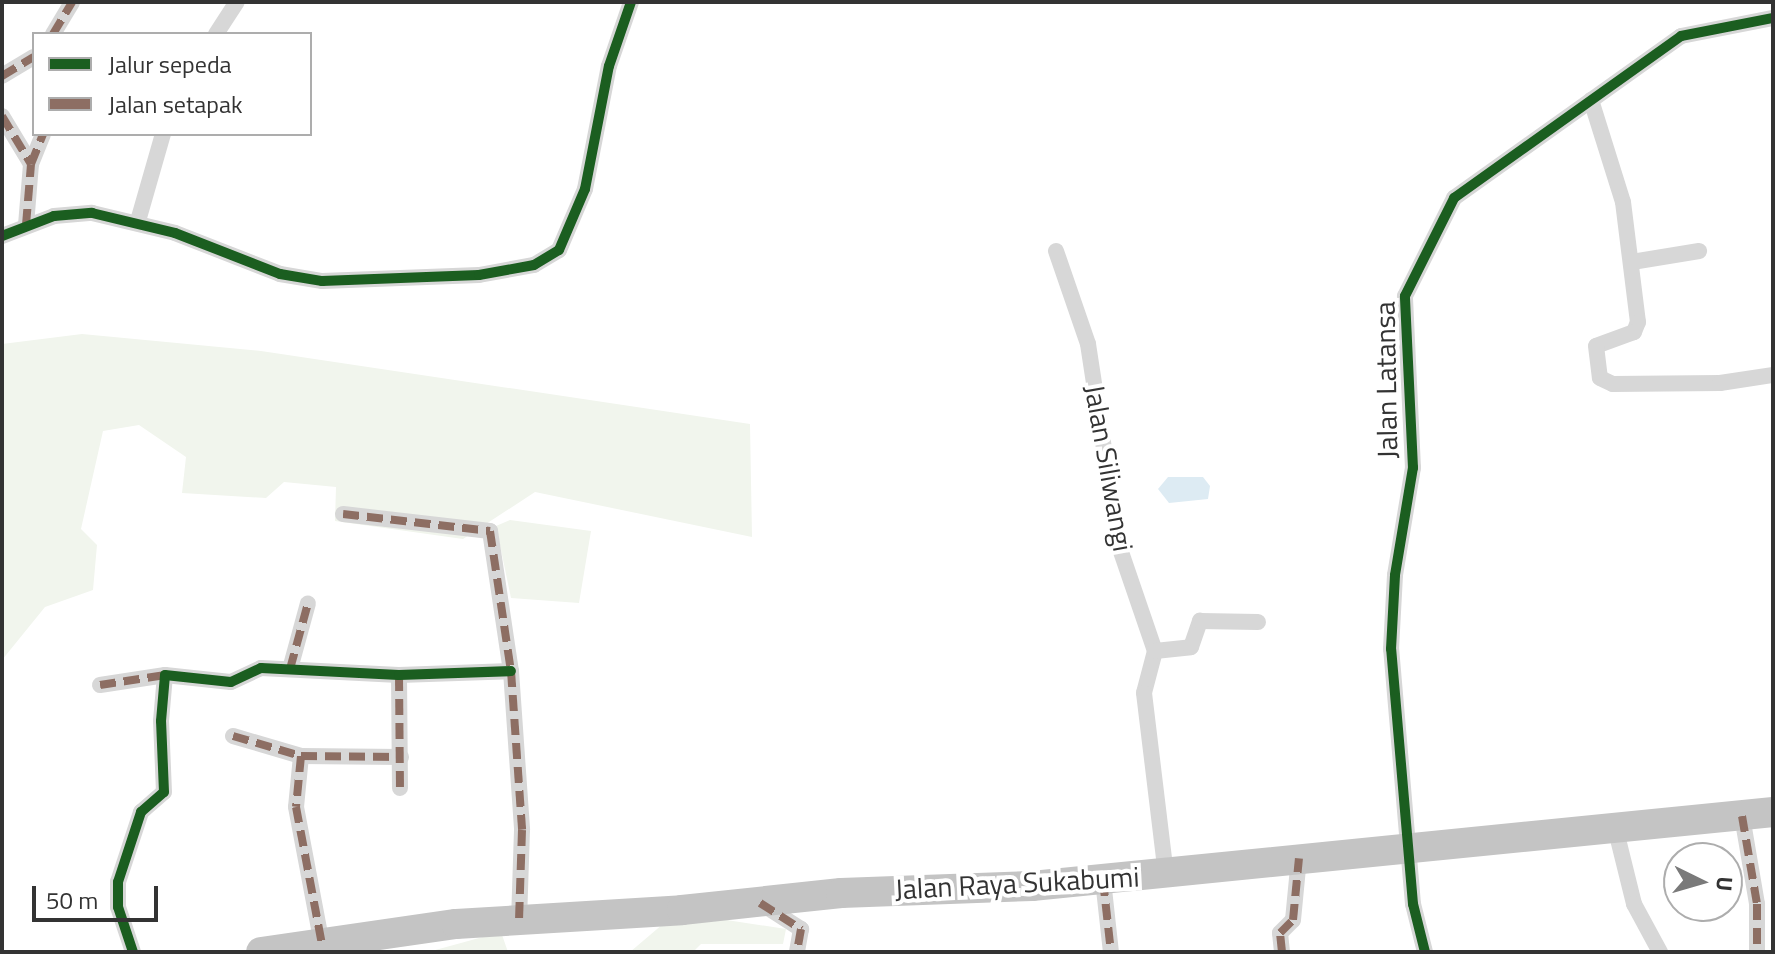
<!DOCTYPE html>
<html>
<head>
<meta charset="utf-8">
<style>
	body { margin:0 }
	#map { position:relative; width:1775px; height:954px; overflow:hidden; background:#fff; font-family:"Titillium Web",sans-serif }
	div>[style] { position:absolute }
	.green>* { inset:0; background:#f1f5ed }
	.water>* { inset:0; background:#ddebf3 }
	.street>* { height:16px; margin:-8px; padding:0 8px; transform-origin:8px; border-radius:8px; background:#d7d7d7 }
	.highway>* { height:30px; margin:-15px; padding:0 15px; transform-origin:15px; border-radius:15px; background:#c4c4c4 }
	.quiet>* { height:8px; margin-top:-4px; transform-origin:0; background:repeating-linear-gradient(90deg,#8d6e63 0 16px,transparent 0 24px) }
	.cycleway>* { height:10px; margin:-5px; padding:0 5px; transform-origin:5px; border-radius:5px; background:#1b5e20 }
	span { translate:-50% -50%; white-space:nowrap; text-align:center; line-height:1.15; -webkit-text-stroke:8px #fff; paint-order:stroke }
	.street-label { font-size:28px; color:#333 }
	.frame { position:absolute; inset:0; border:4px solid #333; pointer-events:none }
	.legend { position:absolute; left:32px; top:32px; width:280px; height:104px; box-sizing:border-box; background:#fff; border:2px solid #adadad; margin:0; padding:10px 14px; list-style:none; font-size:24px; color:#333 }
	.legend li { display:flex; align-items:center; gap:16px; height:40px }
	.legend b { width:40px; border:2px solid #adadad }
	.north { position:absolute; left:1663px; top:842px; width:80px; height:80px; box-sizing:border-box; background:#fff; border:2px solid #adadad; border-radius:50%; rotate:95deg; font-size:22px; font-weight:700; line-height:32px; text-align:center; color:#333 }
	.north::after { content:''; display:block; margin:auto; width:28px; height:36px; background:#7a7a7a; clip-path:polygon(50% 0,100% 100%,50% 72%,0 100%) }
	.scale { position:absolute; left:32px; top:886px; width:126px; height:36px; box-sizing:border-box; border:4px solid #333; border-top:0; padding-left:10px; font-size:24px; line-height:28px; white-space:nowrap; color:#333; -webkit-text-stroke:6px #fff; paint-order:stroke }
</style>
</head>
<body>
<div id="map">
	<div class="green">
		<i style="clip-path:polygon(82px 334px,261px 351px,750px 424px,752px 537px,535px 492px,463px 539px,335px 521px,336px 487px,284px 482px,266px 498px,182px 493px,186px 457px,139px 425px,103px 431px,81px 529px,97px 545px,93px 590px,45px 607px,2px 660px,2px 344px)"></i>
		<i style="clip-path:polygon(510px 520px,591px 531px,579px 603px,511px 598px,496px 526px)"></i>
		<i style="clip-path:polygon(670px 918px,720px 919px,786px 929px,783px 944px,701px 944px,693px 952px,630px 952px)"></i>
		<i style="clip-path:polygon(501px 932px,508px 952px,428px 952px)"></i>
	</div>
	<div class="water">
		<i style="clip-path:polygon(1168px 477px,1203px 477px,1210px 486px,1208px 499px,1169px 503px,1158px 489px)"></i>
	</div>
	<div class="street">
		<i style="left:53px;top:34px;width:37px;rotate:-59deg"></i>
		<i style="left:216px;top:34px;width:38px;rotate:-57deg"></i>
		<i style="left:2px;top:76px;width:37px;rotate:-31deg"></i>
		<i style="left:1591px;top:100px;width:107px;rotate:72.6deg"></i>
		<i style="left:1623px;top:202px;width:121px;rotate:82.9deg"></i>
		<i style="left:1638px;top:322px;width:11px;rotate:112deg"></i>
		<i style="left:1634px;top:332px;width:40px;rotate:159.8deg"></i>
		<i style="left:1596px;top:346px;width:32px;rotate:83deg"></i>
		<i style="left:1600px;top:378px;width:14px;rotate:25deg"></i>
		<i style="left:1613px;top:384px;width:107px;rotate:-0.5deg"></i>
		<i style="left:1720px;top:383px;width:54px;rotate:-8.6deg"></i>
		<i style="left:2px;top:116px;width:56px;rotate:58.9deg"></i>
		<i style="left:138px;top:221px;width:91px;rotate:-74deg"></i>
		<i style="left:26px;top:225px;width:61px;rotate:-85.3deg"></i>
		<i style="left:31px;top:164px;width:32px;rotate:-68deg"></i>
		<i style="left:2px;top:236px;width:56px;rotate:-21deg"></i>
		<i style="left:54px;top:216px;width:38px;rotate:-5deg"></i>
		<i style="left:92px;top:213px;width:85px;rotate:13.5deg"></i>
		<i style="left:175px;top:233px;width:113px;rotate:21.3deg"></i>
		<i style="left:280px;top:274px;width:43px;rotate:9.5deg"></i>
		<i style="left:322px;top:281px;width:157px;rotate:-2.2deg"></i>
		<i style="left:479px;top:275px;width:56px;rotate:-10.3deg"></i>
		<i style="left:534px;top:265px;width:29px;rotate:-31deg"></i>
		<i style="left:559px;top:250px;width:66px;rotate:-66.9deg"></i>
		<i style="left:585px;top:189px;width:125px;rotate:-79deg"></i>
		<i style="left:609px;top:66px;width:68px;rotate:-71deg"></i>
		<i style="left:1056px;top:251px;width:98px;rotate:71deg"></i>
		<i style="left:1088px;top:344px;width:204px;rotate:81.3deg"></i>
		<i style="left:1119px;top:546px;width:111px;rotate:71.1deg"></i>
		<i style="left:1155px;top:651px;width:43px;rotate:104.7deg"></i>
		<i style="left:1144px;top:693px;width:183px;rotate:83.1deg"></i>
		<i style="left:1632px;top:262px;width:68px;rotate:-9.3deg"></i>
		<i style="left:343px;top:514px;width:148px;rotate:6.6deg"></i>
		<i style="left:490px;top:531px;width:142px;rotate:81.5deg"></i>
		<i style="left:511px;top:671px;width:159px;rotate:86deg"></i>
		<i style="left:522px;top:830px;width:90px;rotate:91.9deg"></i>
		<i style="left:1155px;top:651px;width:36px;rotate:-6deg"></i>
		<i style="left:1191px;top:647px;width:28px;rotate:-71deg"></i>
		<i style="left:1200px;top:621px;width:58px;rotate:1deg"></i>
		<i style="left:290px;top:669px;width:68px;rotate:-74.7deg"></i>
		<i style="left:399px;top:675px;width:113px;rotate:89.5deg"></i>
		<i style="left:100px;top:685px;width:66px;rotate:-8.7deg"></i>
		<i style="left:233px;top:736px;width:71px;rotate:16.4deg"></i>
		<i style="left:301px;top:756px;width:100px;rotate:0.6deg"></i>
		<i style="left:301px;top:756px;width:51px;rotate:95.6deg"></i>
		<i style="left:296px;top:807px;width:139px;rotate:79.3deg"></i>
		<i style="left:1742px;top:816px;width:89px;rotate:80.3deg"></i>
		<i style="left:1757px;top:904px;width:48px;rotate:90deg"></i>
		<i style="left:1616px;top:831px;width:75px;rotate:76.1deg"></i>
		<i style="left:1634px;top:904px;width:55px;rotate:61.6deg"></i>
		<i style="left:1103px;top:880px;width:72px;rotate:83.7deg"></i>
		<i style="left:765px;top:906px;width:43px;rotate:32.6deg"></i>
		<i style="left:801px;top:929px;width:23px;rotate:100deg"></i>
		<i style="left:133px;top:952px;width:47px;rotate:-108.4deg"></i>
		<i style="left:118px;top:907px;width:25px;rotate:-90deg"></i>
		<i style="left:118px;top:882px;width:74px;rotate:-71.8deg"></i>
		<i style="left:141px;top:812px;width:30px;rotate:-41deg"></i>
		<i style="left:164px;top:792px;width:71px;rotate:-92.4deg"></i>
		<i style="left:161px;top:721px;width:46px;rotate:-85deg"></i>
		<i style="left:165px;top:675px;width:66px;rotate:6.1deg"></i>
		<i style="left:231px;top:682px;width:33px;rotate:-25deg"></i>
		<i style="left:261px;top:668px;width:138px;rotate:2.9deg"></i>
		<i style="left:399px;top:675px;width:112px;rotate:-2deg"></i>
		<i style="left:1282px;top:952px;width:19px;rotate:-96deg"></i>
		<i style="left:1280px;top:933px;width:18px;rotate:-45deg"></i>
		<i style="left:1293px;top:920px;width:62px;rotate:-84.5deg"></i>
		<i style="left:1425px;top:952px;width:49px;rotate:-104deg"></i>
		<i style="left:1413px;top:904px;width:256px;rotate:-94.9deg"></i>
		<i style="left:1391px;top:649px;width:74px;rotate:-86.9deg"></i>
		<i style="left:1395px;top:575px;width:109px;rotate:-80.5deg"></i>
		<i style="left:1413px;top:468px;width:172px;rotate:-92.7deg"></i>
		<i style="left:1405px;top:296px;width:110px;rotate:-63.4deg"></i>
		<i style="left:1454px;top:198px;width:279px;rotate:-35.5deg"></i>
		<i style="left:1681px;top:36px;width:94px;rotate:-11.1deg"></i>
	</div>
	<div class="highway">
		<i style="left:261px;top:952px;width:197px;rotate:-8.2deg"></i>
		<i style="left:456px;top:924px;width:226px;rotate:-3.5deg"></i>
		<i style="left:682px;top:910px;width:160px;rotate:-6.1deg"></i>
		<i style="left:841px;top:893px;width:191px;rotate:-2.1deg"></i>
		<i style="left:1032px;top:886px;width:745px;rotate:-5.7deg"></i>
	</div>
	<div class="quiet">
		<i style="left:53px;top:34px;width:37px;rotate:-59deg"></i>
		<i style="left:2px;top:76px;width:37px;rotate:-31deg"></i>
		<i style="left:2px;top:116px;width:56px;rotate:58.9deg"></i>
		<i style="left:26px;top:225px;width:61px;rotate:-85.3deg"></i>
		<i style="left:31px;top:164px;width:32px;rotate:-68deg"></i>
		<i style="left:343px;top:514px;width:148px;rotate:6.6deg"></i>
		<i style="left:490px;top:531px;width:142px;rotate:81.5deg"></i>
		<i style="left:511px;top:671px;width:159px;rotate:86deg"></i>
		<i style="left:522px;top:830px;width:90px;rotate:91.9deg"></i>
		<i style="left:290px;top:669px;width:68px;rotate:-74.7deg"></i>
		<i style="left:399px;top:675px;width:113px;rotate:89.5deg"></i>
		<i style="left:100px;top:685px;width:66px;rotate:-8.7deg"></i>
		<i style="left:233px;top:736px;width:71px;rotate:16.4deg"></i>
		<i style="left:301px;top:756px;width:100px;rotate:0.6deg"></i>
		<i style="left:301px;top:756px;width:51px;rotate:95.6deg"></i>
		<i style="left:296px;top:807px;width:139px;rotate:79.3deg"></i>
		<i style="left:1742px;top:816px;width:89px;rotate:80.3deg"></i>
		<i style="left:1757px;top:904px;width:48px;rotate:90deg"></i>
		<i style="left:1103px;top:880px;width:72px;rotate:83.7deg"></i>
		<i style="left:760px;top:903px;width:49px;rotate:32.4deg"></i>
		<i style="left:801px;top:929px;width:23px;rotate:100deg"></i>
		<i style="left:1282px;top:952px;width:19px;rotate:-96deg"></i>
		<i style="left:1280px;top:933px;width:18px;rotate:-45deg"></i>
		<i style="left:1293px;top:920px;width:62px;rotate:-84.5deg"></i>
	</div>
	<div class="cycleway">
		<i style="left:2px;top:236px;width:56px;rotate:-21deg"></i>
		<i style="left:54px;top:216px;width:38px;rotate:-5deg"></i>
		<i style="left:92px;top:213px;width:85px;rotate:13.5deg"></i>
		<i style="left:175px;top:233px;width:113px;rotate:21.3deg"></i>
		<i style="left:280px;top:274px;width:43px;rotate:9.5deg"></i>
		<i style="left:322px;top:281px;width:157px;rotate:-2.2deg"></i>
		<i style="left:479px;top:275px;width:56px;rotate:-10.3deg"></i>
		<i style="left:534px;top:265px;width:29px;rotate:-31deg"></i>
		<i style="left:559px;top:250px;width:66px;rotate:-66.9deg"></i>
		<i style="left:585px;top:189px;width:125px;rotate:-79deg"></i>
		<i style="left:609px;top:66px;width:68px;rotate:-71deg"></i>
		<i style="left:133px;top:952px;width:47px;rotate:-108.4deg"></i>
		<i style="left:118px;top:907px;width:25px;rotate:-90deg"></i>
		<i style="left:118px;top:882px;width:74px;rotate:-71.8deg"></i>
		<i style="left:141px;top:812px;width:30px;rotate:-41deg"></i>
		<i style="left:164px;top:792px;width:71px;rotate:-92.4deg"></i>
		<i style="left:161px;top:721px;width:46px;rotate:-85deg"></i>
		<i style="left:165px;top:675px;width:66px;rotate:6.1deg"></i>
		<i style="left:231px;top:682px;width:33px;rotate:-25deg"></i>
		<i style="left:261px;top:668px;width:138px;rotate:2.9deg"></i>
		<i style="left:399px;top:675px;width:112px;rotate:-2deg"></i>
		<i style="left:1425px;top:952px;width:49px;rotate:-104deg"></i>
		<i style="left:1413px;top:904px;width:256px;rotate:-94.9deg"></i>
		<i style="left:1391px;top:649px;width:74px;rotate:-86.9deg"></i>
		<i style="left:1395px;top:575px;width:109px;rotate:-80.5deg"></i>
		<i style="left:1413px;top:468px;width:172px;rotate:-92.7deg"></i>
		<i style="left:1405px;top:296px;width:110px;rotate:-63.4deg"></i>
		<i style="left:1454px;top:198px;width:279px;rotate:-35.5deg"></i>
		<i style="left:1681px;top:36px;width:94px;rotate:-11.1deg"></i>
	</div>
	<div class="street-label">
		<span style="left:1386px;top:380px;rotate:-91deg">Jalan Latansa</span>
		<span style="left:1109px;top:468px;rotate:80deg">Jalan Siliwangi</span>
		<span style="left:1017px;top:883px;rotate:-3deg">Jalan Raya Sukabumi</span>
	</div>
	<div class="frame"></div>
	<ul class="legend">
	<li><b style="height:10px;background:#1b5e20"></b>Jalur sepeda</li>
	<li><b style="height:10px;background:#8d6e63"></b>Jalan setapak</li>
	</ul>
	<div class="north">U</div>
	<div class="scale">50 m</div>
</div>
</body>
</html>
